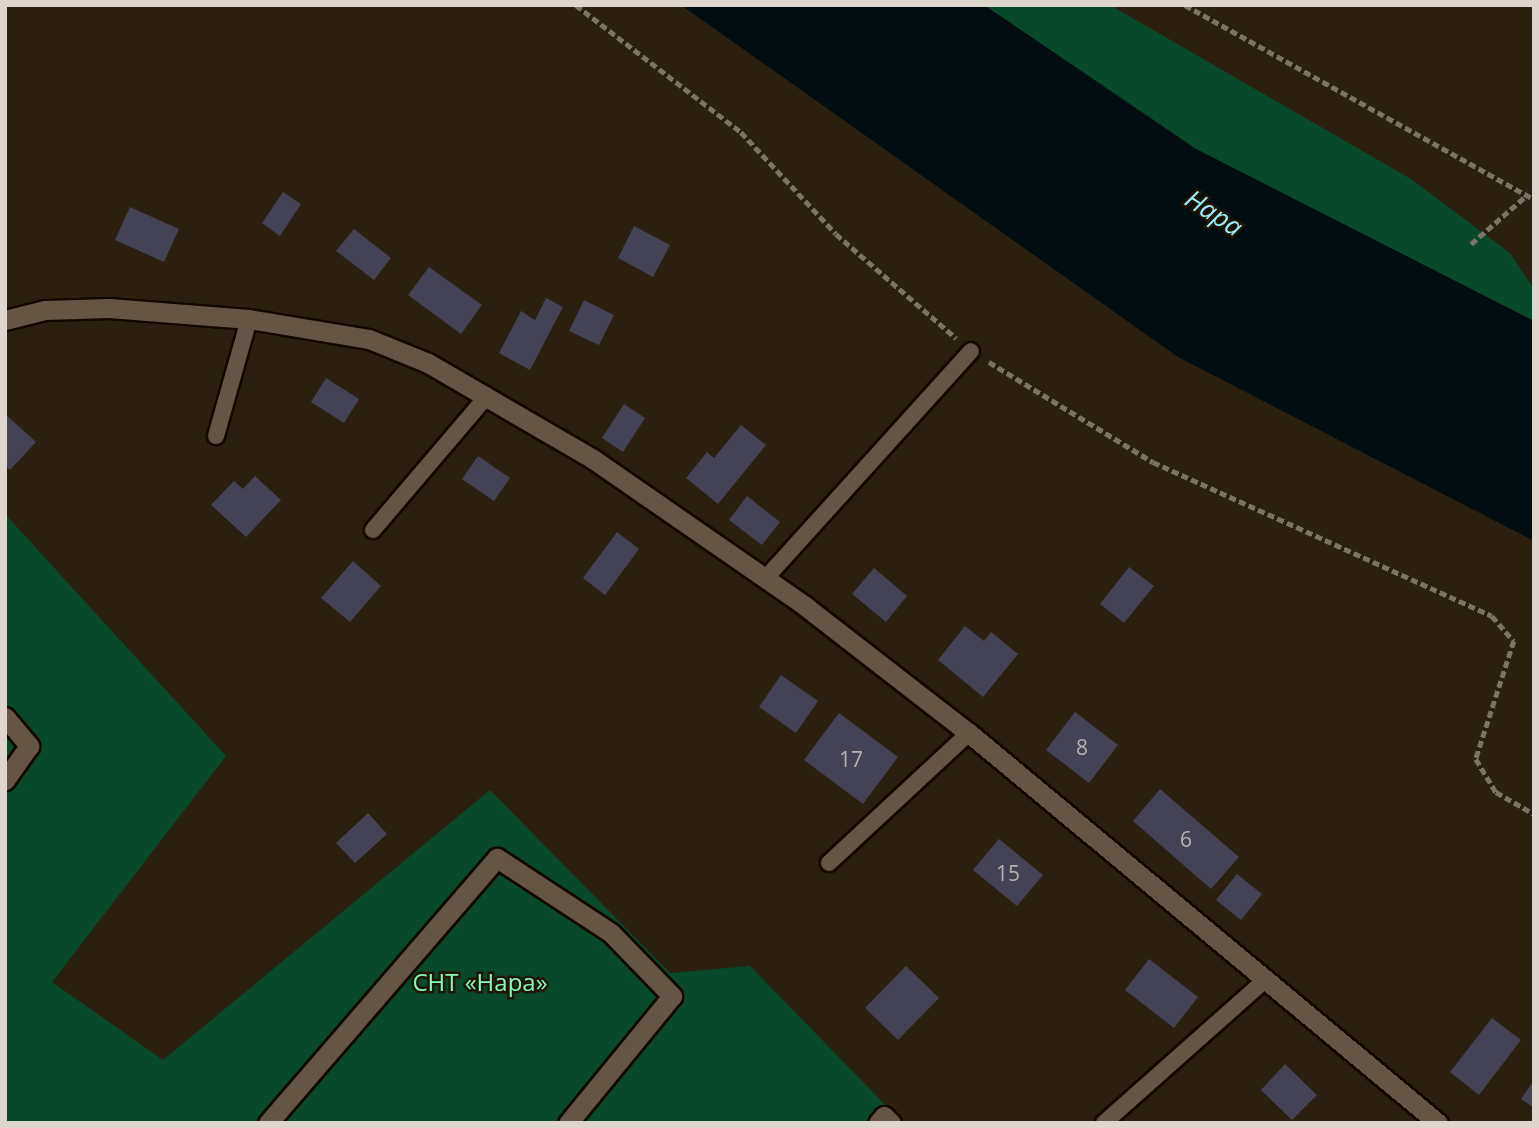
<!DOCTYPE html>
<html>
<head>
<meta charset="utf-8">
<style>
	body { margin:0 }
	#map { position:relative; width:1539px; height:1128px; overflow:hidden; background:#2b1f0f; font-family:"Open Sans",sans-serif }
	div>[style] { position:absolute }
	.green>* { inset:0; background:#08492c }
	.water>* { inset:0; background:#010d10 }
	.building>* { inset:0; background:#444255 }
	.path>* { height:4.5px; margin-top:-2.25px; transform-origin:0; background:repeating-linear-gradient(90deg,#7c7265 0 7px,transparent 0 10.5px) }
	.roads { filter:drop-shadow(2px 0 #130800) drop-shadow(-2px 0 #130800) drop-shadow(0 2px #130800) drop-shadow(0 -2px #130800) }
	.service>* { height:16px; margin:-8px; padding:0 8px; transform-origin:8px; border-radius:8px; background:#645544 }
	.minor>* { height:19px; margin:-9.5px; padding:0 9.5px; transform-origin:9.5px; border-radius:9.5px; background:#645544 }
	span { translate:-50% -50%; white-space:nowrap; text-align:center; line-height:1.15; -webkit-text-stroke:5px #211506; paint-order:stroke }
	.number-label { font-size:21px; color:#b8b1ae }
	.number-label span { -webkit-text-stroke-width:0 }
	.park-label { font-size:24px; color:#85f9b8 }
	.water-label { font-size:26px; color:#9befff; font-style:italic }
	.frame { position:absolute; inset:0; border:7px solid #ded6cc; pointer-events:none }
</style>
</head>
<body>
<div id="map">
	<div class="green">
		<i style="clip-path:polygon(984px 5px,1110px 5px,1411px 179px,1510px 253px,1534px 289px,1534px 321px,1196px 149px)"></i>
		<i style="clip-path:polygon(5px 514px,226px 756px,52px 982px,163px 1060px,490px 790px,670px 973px,750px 966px,903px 1123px,5px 1123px)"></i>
	</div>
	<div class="water">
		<i style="clip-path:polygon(681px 5px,984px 5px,1196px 149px,1534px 321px,1534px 541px,1178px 357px)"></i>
	</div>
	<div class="building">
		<i style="clip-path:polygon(283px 192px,301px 204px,280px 236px,262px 223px)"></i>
		<i style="clip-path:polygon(130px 207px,179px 229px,164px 262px,115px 240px)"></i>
		<i style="clip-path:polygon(634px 226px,670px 245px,653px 277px,618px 258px)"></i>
		<i style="clip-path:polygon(354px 229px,391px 258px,374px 280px,336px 251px)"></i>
		<i style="clip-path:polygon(429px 267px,482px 305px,461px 334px,408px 295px)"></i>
		<i style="clip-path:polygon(546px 298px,563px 307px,530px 370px,499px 353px,521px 311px,535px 320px)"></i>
		<i style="clip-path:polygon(584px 300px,614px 315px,599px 345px,569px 331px)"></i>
		<i style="clip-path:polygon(326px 378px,359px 399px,344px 423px,311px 402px)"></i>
		<i style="clip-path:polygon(624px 404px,645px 418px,623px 452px,602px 438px)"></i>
		<i style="clip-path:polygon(5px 414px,36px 442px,10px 470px,5px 466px)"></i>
		<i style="clip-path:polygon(741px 425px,766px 445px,718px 504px,686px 478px,707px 452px,714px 458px)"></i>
		<i style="clip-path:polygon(478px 456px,510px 478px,494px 501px,462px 479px)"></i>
		<i style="clip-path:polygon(255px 476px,281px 500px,246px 537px,211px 505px,234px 481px,243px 489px)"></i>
		<i style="clip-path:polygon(747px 496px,780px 522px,762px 545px,729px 520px)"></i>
		<i style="clip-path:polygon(617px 532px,639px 549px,605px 595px,583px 578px)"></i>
		<i style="clip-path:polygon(353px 561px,381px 586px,350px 622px,321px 598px)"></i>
		<i style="clip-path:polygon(1129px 567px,1154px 586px,1124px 623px,1100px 604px)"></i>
		<i style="clip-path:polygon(874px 568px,907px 596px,886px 622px,852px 594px)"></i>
		<i style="clip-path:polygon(965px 626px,984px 641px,991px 632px,1018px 654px,983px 697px,938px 660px)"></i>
		<i style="clip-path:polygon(781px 675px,818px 701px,796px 733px,759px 707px)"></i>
		<i style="clip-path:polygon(1075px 712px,1118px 745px,1089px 783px,1046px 750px)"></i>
		<i style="clip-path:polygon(839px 713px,898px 757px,863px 804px,804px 760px)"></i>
		<i style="clip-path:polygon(1160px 789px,1239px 857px,1211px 889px,1133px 821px)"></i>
		<i style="clip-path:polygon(368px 813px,387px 834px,355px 863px,336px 843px)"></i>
		<i style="clip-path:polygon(999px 839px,1043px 875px,1017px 906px,973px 870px)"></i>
		<i style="clip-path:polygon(1237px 874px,1262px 894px,1241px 920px,1216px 900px)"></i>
		<i style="clip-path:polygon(1149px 959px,1198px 997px,1174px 1028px,1125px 990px)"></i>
		<i style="clip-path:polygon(906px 966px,939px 998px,898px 1040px,865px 1008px)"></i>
		<i style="clip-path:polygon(1492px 1018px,1521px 1040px,1479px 1095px,1450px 1072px)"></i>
		<i style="clip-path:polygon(1285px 1064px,1317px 1095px,1292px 1120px,1261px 1090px)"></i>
		<i style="clip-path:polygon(1534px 1080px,1534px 1108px,1521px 1099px)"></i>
	</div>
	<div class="path">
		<i style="left:576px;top:5px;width:208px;rotate:37.6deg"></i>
		<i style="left:741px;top:132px;width:139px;rotate:47deg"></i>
		<i style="left:836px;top:234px;width:159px;rotate:40.9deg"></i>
		<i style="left:1185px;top:5px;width:399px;rotate:29.1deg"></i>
		<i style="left:1471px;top:244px;width:74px;rotate:-41.2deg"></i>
		<i style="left:989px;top:362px;width:192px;rotate:31.4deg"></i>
		<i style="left:1153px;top:462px;width:372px;rotate:24.4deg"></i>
		<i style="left:1492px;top:616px;width:33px;rotate:49deg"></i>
		<i style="left:1514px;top:641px;width:124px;rotate:107.9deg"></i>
		<i style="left:1476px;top:759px;width:39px;rotate:59deg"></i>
		<i style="left:1496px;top:792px;width:44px;rotate:30.1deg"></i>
	</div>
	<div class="roads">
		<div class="service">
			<i style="left:216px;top:436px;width:122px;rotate:-74.2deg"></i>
			<i style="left:373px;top:530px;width:176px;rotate:-49.6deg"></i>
			<i style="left:765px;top:579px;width:307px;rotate:-47.9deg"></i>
			<i style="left:829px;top:863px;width:191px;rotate:-42.9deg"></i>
			<i style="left:1104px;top:1123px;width:217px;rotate:-41.6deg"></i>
		</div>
		<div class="minor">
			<i style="left:5px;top:320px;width:41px;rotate:-14deg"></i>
			<i style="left:45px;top:310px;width:64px;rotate:-1.8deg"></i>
			<i style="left:109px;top:308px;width:140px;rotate:4.5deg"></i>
			<i style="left:249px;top:319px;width:122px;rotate:9.5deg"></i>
			<i style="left:369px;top:339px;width:64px;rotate:22.1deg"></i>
			<i style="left:428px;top:363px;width:191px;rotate:30.2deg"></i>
			<i style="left:593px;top:459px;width:258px;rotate:34.7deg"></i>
			<i style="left:805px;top:606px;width:207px;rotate:37.8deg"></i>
			<i style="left:969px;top:733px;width:610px;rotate:39.75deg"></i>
			<i style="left:5px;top:717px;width:38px;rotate:50deg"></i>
			<i style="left:29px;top:746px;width:42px;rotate:125.2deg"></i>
			<i style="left:268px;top:1123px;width:350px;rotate:-49.2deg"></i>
			<i style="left:497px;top:858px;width:136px;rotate:33.3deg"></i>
			<i style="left:611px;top:933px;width:88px;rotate:45.9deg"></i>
			<i style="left:672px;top:996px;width:164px;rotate:129.3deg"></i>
			<i style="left:878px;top:1123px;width:9px;rotate:-49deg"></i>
			<i style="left:884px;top:1116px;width:10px;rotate:45deg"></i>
		</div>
	</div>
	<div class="number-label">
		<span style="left:1082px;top:747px">8</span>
		<span style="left:851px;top:759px">17</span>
		<span style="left:1186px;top:839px">6</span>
		<span style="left:1008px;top:873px">15</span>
	</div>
	<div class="park-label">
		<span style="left:480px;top:982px">СНТ «Нара»</span>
	</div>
	<div class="water-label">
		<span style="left:1214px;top:213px;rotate:33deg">Нара</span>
	</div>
	<div class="frame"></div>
</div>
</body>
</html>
